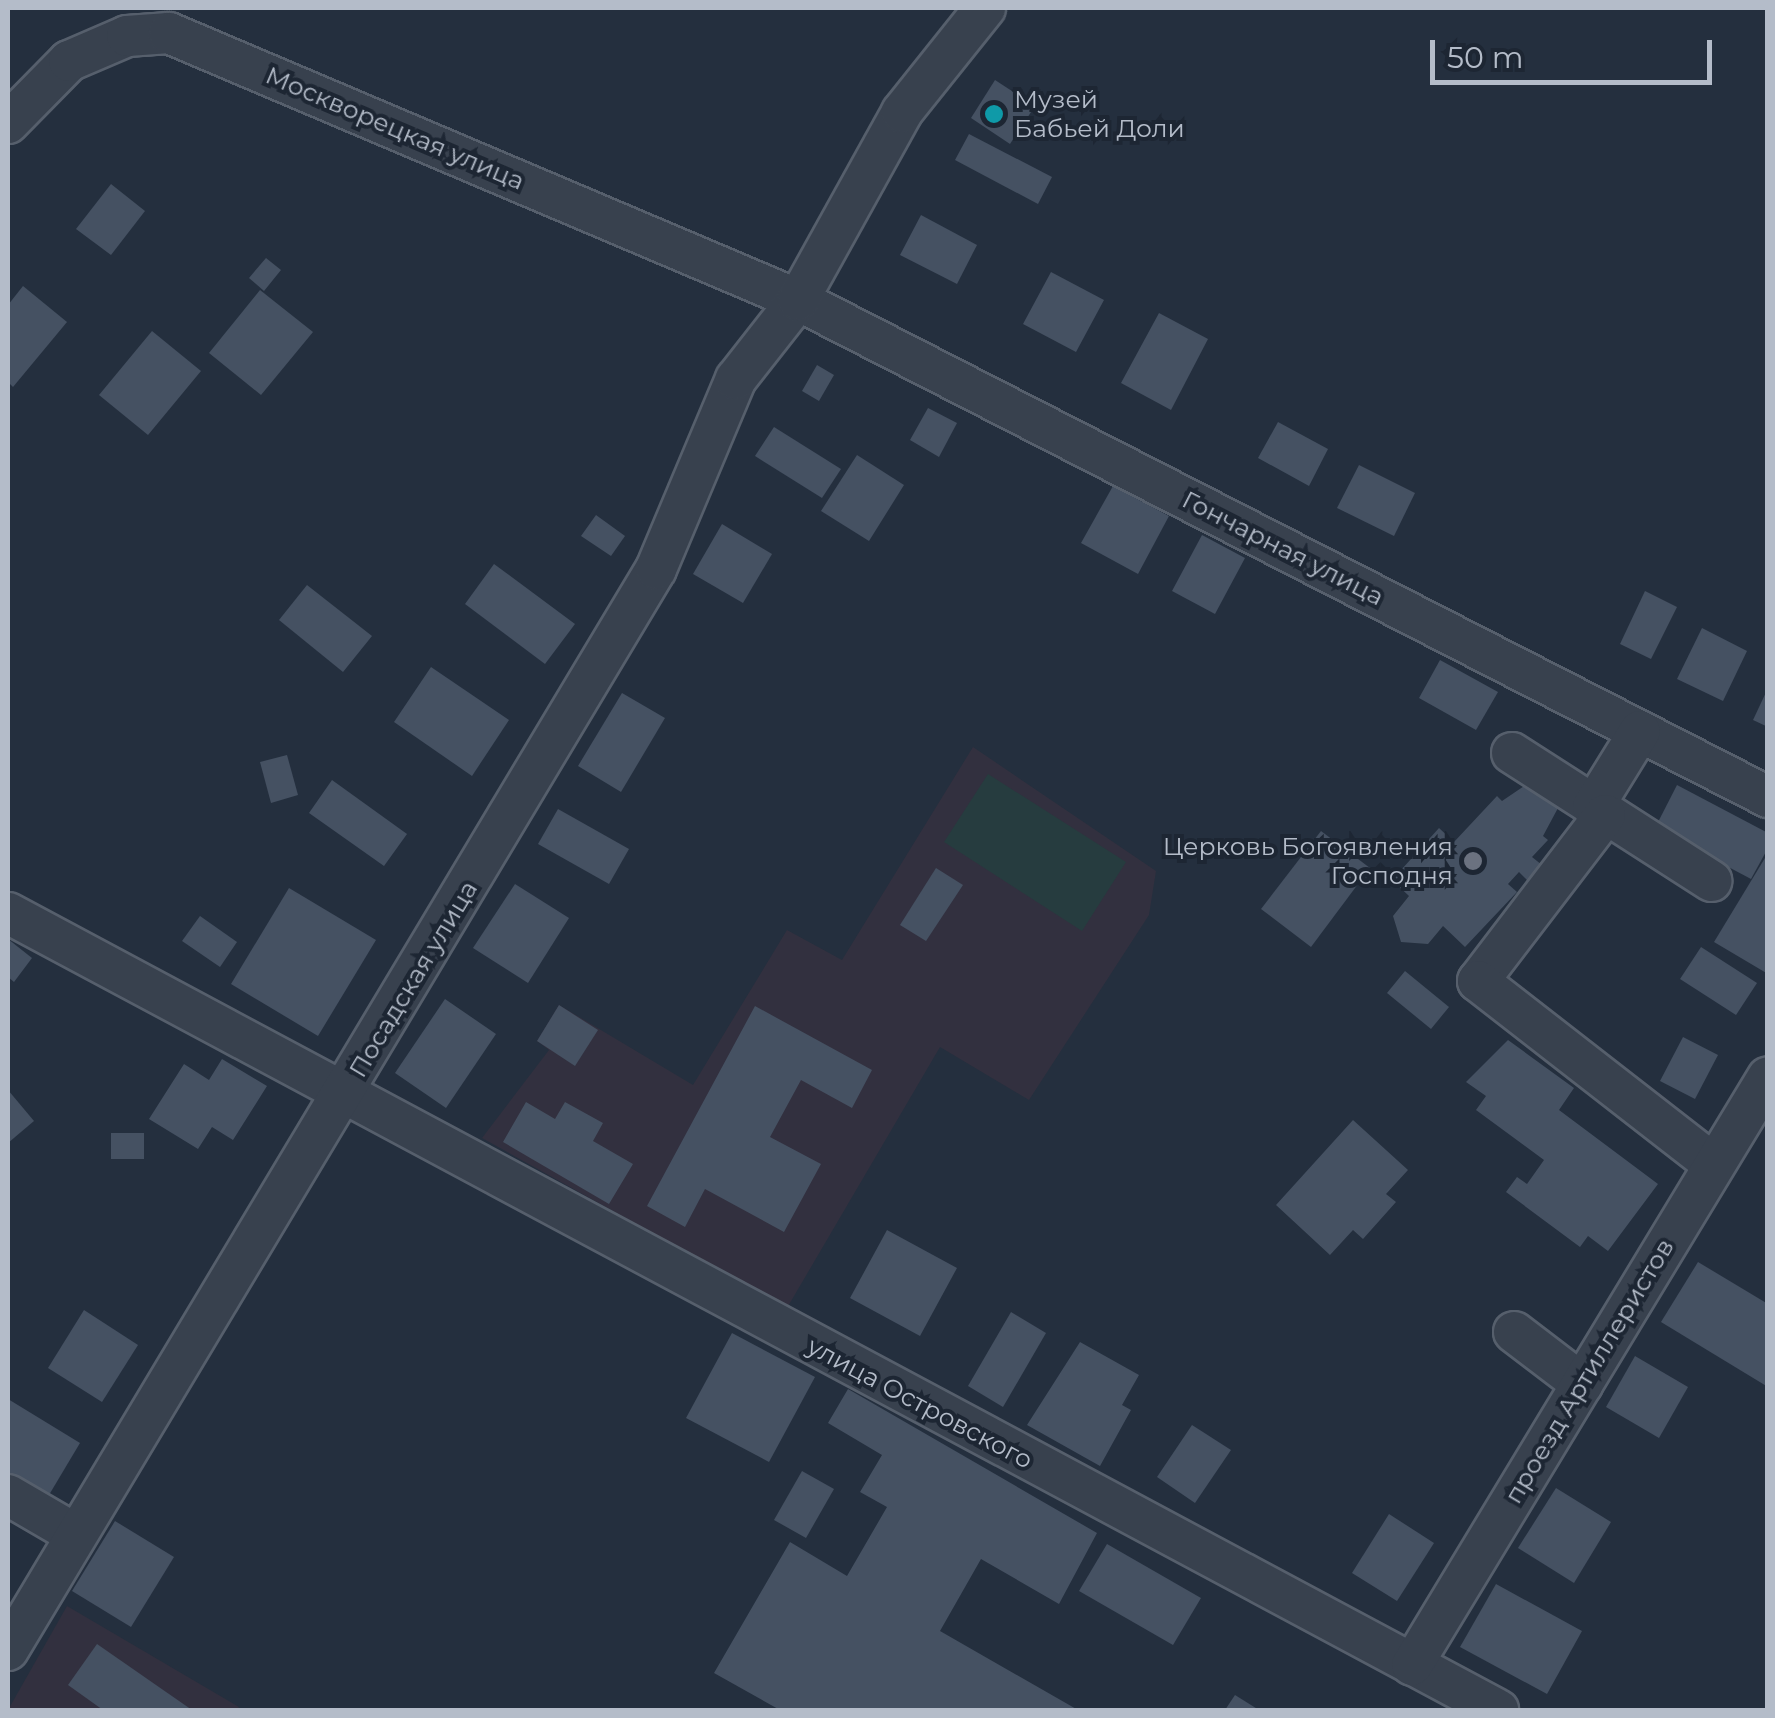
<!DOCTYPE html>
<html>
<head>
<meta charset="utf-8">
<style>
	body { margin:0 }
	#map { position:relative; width:1775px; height:1718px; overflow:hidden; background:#242f3e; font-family:Montserrat,sans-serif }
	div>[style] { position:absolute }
	.medical>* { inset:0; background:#32303f }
	.green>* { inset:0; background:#263c3f }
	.building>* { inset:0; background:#455162 }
	.roads { filter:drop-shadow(2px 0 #565f6c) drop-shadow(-2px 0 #565f6c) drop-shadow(0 2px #565f6c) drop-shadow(0 -2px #565f6c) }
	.minor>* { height:40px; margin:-20px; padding:0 20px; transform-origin:20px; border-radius:20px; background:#38414e }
	.dots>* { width:28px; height:28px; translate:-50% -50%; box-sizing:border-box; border:5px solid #1d2633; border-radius:50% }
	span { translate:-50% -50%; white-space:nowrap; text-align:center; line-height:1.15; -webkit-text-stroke:8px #1d2633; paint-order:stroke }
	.poi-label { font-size:25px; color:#b4bcc9 }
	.left { translate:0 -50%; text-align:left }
	.right { translate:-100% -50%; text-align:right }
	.street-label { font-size:25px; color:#b4bcc9 }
	.frame { position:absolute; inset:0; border:10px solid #b4bcc9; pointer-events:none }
	.scale { position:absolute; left:1430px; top:40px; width:282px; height:45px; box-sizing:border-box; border:5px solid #b4bcc9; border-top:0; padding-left:12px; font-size:30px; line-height:35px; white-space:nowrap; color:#b4bcc9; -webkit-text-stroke:8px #1d2633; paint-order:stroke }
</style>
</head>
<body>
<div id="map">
	<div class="medical">
		<i style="clip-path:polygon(973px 747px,1156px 871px,1149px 915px,1029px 1100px,940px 1047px,787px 1308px,482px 1138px,549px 1050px,537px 1041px,559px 1005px,693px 1085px,787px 930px,842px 960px)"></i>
		<i style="clip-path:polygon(67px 1606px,239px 1707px,237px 1710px,8px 1710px)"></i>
	</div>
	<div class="green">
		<i style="clip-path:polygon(988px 774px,1126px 862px,1082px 931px,944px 842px)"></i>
	</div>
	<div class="building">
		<i style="clip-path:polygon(995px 80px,1035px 106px,1010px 144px,971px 118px)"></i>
		<i style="clip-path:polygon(969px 134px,1052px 177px,1038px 204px,955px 160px)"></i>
		<i style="clip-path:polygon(111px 184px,145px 211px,111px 255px,76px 229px)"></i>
		<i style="clip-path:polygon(921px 215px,977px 245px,957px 284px,900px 255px)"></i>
		<i style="clip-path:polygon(266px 258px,281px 270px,264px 291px,249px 278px)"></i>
		<i style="clip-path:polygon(1051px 272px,1104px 300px,1076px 352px,1023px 324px)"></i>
		<i style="clip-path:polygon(23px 286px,67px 322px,13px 387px,8px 382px,8px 305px)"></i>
		<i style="clip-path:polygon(260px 290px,313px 332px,261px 395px,209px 353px)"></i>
		<i style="clip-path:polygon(1159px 313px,1208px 339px,1171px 410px,1121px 383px)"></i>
		<i style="clip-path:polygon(152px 331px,201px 371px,148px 435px,99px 395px)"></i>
		<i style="clip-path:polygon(817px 365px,834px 375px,819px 401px,802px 391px)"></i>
		<i style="clip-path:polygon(928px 408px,957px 423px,939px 457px,910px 440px)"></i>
		<i style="clip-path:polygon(1278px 422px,1328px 449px,1309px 486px,1258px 458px)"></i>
		<i style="clip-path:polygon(774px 427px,841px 469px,822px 498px,755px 456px)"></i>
		<i style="clip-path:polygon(857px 455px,904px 485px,869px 541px,821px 511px)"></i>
		<i style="clip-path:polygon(1359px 465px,1415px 493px,1394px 536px,1337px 508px)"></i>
		<i style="clip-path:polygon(1113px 486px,1169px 516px,1138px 574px,1081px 543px)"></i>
		<i style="clip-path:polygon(596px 515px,625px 536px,611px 556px,581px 536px)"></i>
		<i style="clip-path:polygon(722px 524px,772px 554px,743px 603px,693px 574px)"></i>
		<i style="clip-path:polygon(1202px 535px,1245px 558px,1215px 614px,1172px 591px)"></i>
		<i style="clip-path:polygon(494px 564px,575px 624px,545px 664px,465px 604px)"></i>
		<i style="clip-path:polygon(307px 585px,372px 636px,343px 672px,279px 620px)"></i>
		<i style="clip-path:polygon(1645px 591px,1677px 607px,1651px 659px,1620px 644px)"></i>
		<i style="clip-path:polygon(1702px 628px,1747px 651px,1723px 701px,1677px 679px)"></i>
		<i style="clip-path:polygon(1440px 660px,1498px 692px,1476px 730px,1419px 698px)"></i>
		<i style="clip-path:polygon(431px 667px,509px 720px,472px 776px,394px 722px)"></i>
		<i style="clip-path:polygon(1768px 688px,1768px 727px,1753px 720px)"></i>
		<i style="clip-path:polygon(622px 693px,665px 718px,621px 792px,578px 766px)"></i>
		<i style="clip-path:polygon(287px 755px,298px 795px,271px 803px,260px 762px)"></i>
		<i style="clip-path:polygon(332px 780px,407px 834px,384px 866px,309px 813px)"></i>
		<i style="clip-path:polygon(1530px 782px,1556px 798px,1558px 808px,1543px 836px,1548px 840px,1532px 857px,1542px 865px,1528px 881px,1519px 872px,1508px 884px,1517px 892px,1465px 947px,1443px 926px,1428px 944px,1401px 942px,1393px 916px,1409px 896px,1392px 880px,1439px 828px,1454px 842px,1497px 796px,1502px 801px)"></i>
		<i style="clip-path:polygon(1677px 785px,1768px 833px,1768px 848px,1751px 879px,1655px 828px)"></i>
		<i style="clip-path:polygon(558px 809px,629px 849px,609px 884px,538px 844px)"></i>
		<i style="clip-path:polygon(1321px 831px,1370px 868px,1311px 947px,1261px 909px)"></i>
		<i style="clip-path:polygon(1768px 853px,1768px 974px,1714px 942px)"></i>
		<i style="clip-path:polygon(936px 868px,963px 885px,926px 941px,900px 925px)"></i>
		<i style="clip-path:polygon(515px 884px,569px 918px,528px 983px,473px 948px)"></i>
		<i style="clip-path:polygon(289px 888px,376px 940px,318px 1036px,231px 984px)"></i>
		<i style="clip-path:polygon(200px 916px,237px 942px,220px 967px,182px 941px)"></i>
		<i style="clip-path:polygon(8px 939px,32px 958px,14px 982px,8px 977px)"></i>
		<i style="clip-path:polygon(1701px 947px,1757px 983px,1736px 1015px,1680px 979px)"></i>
		<i style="clip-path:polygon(1405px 971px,1449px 1007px,1431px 1029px,1387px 993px)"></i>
		<i style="clip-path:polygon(445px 999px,496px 1034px,446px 1108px,395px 1073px)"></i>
		<i style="clip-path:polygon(559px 1005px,598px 1030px,575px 1066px,537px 1041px)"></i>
		<i style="clip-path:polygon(755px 1006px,872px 1070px,852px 1108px,801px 1080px,770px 1137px,821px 1164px,784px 1232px,705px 1189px,685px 1227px,647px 1206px)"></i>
		<i style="clip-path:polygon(1683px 1037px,1718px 1055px,1695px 1099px,1660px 1081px)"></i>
		<i style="clip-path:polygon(1508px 1040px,1574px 1088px,1559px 1110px,1658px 1184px,1608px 1251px,1588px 1236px,1580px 1247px,1506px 1192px,1517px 1177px,1527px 1184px,1544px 1160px,1476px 1110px,1486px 1096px,1466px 1082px)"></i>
		<i style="clip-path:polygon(222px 1059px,267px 1086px,233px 1140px,212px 1127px,198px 1149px,149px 1119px,184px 1064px,209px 1080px)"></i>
		<i style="clip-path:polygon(8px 1090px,34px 1121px,8px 1143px)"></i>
		<i style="clip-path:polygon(526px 1102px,555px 1119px,565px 1102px,603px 1123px,593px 1141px,633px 1164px,609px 1204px,503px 1142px)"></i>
		<i style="clip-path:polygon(1353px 1120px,1408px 1170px,1386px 1194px,1396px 1202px,1363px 1239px,1353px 1230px,1330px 1255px,1276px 1205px)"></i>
		<i style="clip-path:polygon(111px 1133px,144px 1133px,144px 1159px,111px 1159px)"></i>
		<i style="clip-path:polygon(887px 1230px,957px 1268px,920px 1336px,850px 1298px)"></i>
		<i style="clip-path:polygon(1698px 1262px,1768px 1304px,1768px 1387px,1661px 1322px)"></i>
		<i style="clip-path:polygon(84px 1310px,138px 1345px,102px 1402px,48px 1368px)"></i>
		<i style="clip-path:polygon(1011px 1312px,1046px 1333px,1003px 1407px,968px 1386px)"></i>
		<i style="clip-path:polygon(732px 1333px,815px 1377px,769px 1462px,686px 1418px)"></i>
		<i style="clip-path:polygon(1080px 1342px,1139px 1375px,1122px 1405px,1131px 1410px,1100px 1466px,1027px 1425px)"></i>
		<i style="clip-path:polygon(1635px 1356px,1688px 1387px,1659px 1438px,1606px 1407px)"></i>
		<i style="clip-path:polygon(848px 1389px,1097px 1533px,1059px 1604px,981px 1559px,940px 1631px,1078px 1710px,780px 1710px,714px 1673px,790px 1542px,847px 1576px,887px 1507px,860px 1492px,882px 1455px,828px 1423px)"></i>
		<i style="clip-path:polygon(8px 1399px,80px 1443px,43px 1505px,8px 1484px)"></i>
		<i style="clip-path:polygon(1192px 1425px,1231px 1450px,1195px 1503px,1157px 1477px)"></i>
		<i style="clip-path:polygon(802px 1471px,834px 1489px,806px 1538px,774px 1520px)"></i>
		<i style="clip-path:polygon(1556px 1488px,1611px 1522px,1574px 1583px,1518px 1548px)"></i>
		<i style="clip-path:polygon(1389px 1514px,1434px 1543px,1397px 1601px,1352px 1573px)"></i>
		<i style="clip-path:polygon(115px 1521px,174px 1557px,131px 1627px,72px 1591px)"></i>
		<i style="clip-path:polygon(1107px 1544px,1201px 1598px,1173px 1645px,1079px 1591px)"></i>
		<i style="clip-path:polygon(1496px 1584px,1582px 1631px,1547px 1694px,1460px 1647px)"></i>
		<i style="clip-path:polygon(97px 1644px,192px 1710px,103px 1710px,68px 1685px)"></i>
		<i style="clip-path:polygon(1235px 1695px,1259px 1710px,1225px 1710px)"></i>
	</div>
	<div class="roads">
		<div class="minor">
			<i style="left:8px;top:123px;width:87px;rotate:-45.5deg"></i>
			<i style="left:69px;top:61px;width:63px;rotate:-23.3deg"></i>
			<i style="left:127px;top:36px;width:42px;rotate:-4.1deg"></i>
			<i style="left:169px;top:33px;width:683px;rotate:23deg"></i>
			<i style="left:798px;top:300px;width:1090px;rotate:27.13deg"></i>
			<i style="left:1512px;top:753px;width:237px;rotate:32.7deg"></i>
			<i style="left:1593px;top:807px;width:89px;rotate:-58.3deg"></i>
			<i style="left:1605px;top:815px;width:209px;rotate:127.4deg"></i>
			<i style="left:1478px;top:981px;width:298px;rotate:37.9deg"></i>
			<i style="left:8px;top:913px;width:1690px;rotate:28.14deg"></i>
			<i style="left:1514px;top:1332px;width:86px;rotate:37.4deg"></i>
			<i style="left:8px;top:1495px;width:78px;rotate:30.2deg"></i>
			<i style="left:8px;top:1650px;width:1260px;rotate:-59.06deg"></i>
			<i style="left:656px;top:569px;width:206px;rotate:-67.2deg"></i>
			<i style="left:736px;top:379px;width:100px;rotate:-51.9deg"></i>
			<i style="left:798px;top:300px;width:215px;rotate:-61deg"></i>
			<i style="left:902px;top:112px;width:133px;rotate:-51.4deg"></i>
			<i style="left:1412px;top:1665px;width:687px;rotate:-58.81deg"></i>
		</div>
	</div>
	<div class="dots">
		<i style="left:994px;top:114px;background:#0f9aa8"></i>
		<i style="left:1473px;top:861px;background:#6b7280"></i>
	</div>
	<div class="poi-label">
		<span class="left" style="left:1014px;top:114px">Музей<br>Бабьей Доли</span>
		<span class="right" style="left:1453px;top:861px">Церковь Богоявления<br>Господня</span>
	</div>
	<div class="street-label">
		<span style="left:395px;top:128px;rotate:23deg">Москворецкая улица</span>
		<span style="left:1283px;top:548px;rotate:27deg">Гончарная улица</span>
		<span style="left:413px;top:979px;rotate:-59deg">Посадская улица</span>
		<span style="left:1589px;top:1371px;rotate:-59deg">проезд Артиллеристов</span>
		<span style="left:920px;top:1403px;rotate:28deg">улица Островского</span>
	</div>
	<div class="frame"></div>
	<div class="scale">50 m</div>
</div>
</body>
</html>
